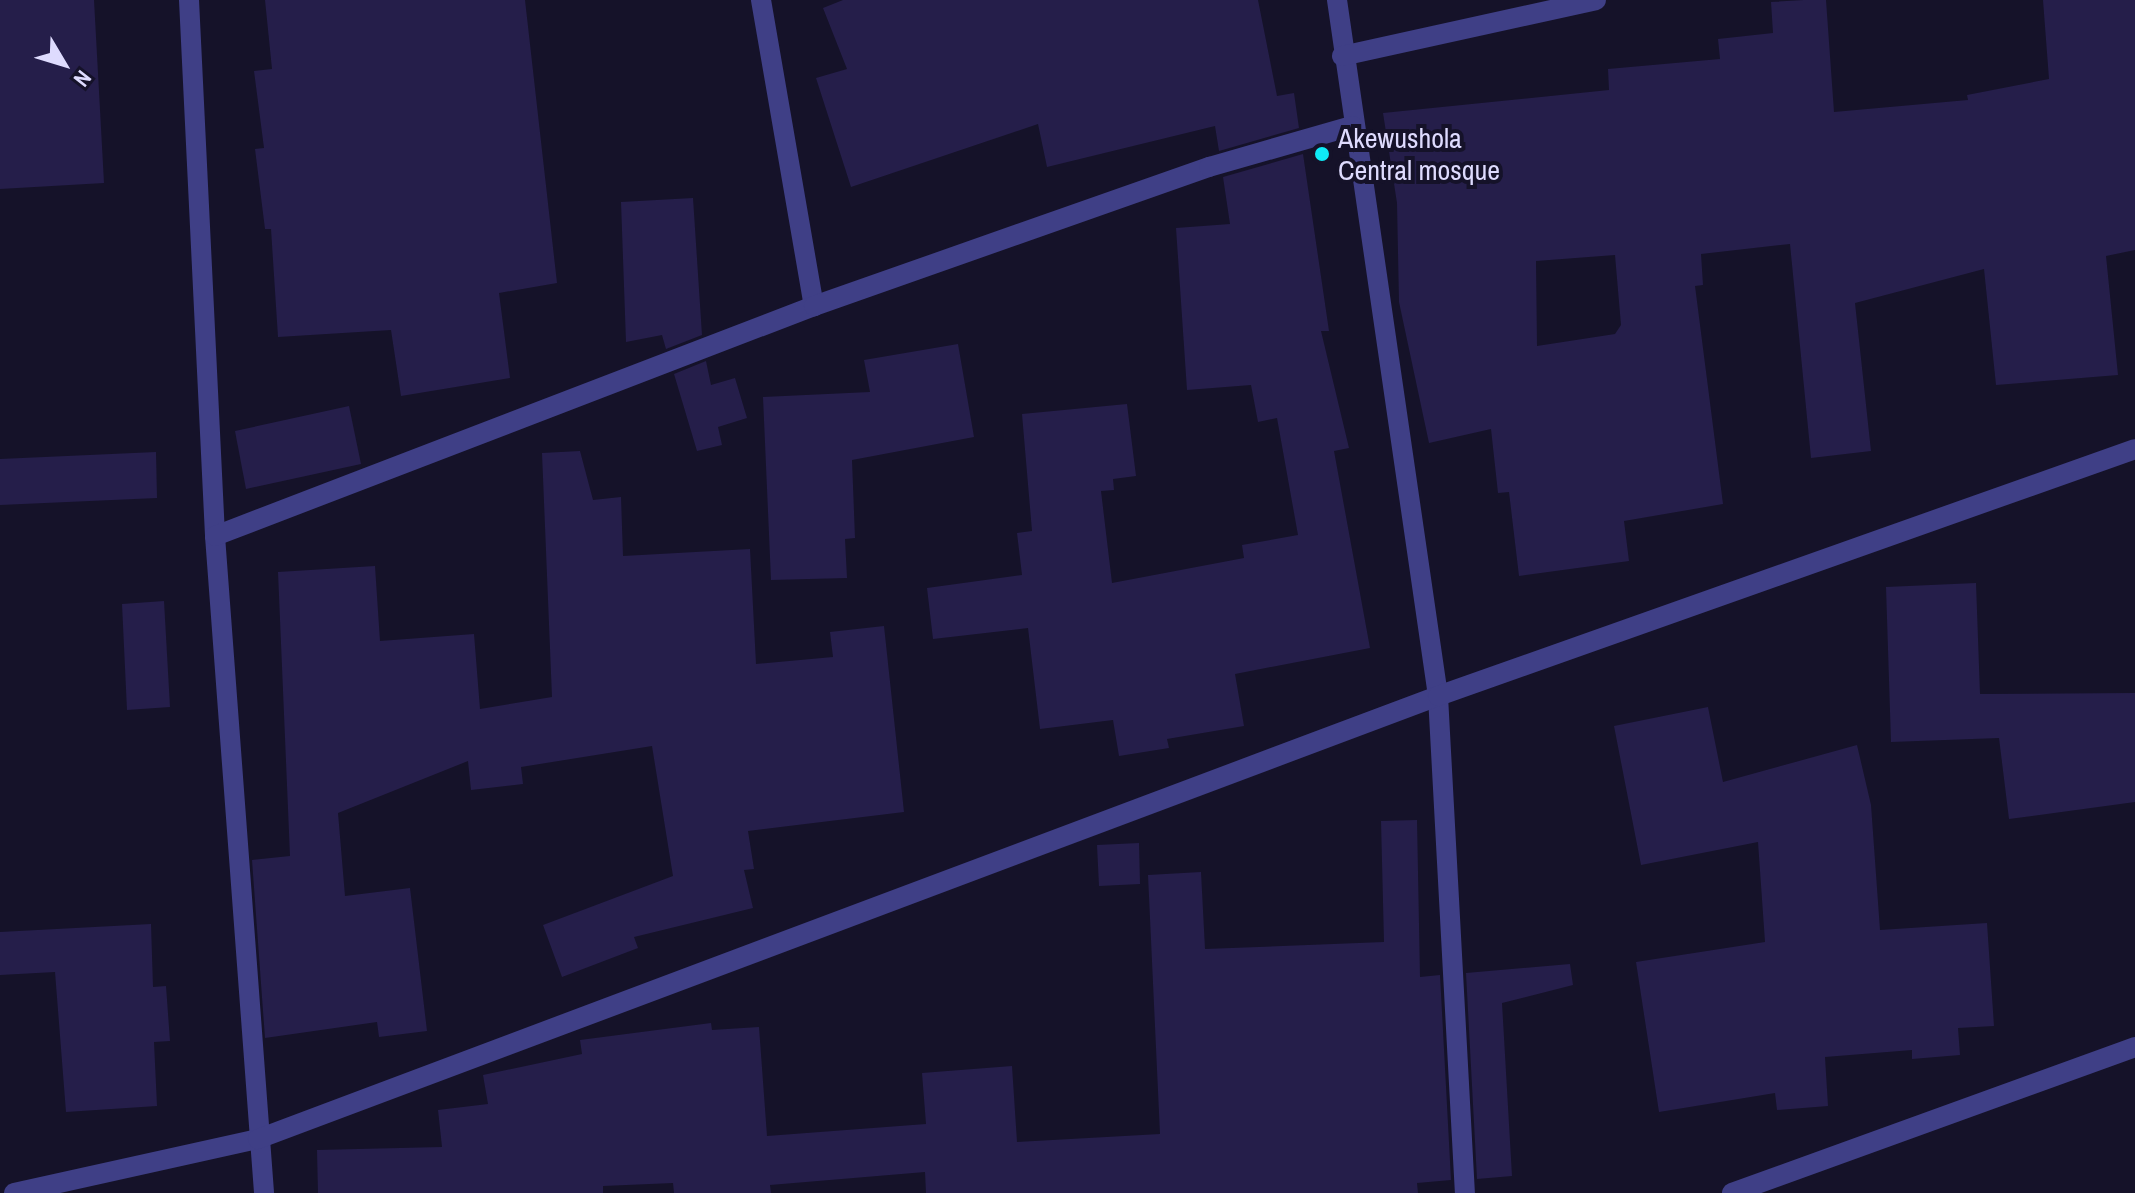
<!DOCTYPE html>
<html>
<head>
<meta charset="utf-8">
<style>
	body { margin:0 }
	#map { position:relative; width:2135px; height:1193px; overflow:hidden; background:#151229; font-family:"Archivo Narrow",sans-serif }
	div>[style] { position:absolute }
	.building>* { inset:0; background:#251e4a }
	.minor>* { height:20px; margin:-10px; padding:0 10px; transform-origin:10px; border-radius:10px; background:#3f3f86 }
	.dots>* { width:22px; height:22px; translate:-50% -50%; box-sizing:border-box; border:4px solid #151229; border-radius:50% }
	span { translate:-50% -50%; white-space:nowrap; text-align:center; line-height:1.15; -webkit-text-stroke:8px #151229; paint-order:stroke }
	.poi-label { font-size:28px; color:#dedbfe }
	.left { translate:0 -50%; text-align:left }
	.north { position:absolute; left:24px; top:24px; width:80px; height:80px; -webkit-text-stroke:6px #151229; paint-order:stroke; rotate:128deg; font-size:22px; font-weight:700; line-height:32px; text-align:center; color:#dedbfe }
	.north::after { content:''; display:block; margin:auto; width:28px; height:36px; background:#dedbfe; clip-path:polygon(50% 0,100% 100%,50% 72%,0 100%) }
</style>
</head>
<body>
<div id="map">
	<div class="building">
		<i style="clip-path:polygon(0 0,94px 0,104px 183px,0 189px)"></i>
		<i style="clip-path:polygon(265px 0,525px 0,557px 283px,499px 293px,510px 378px,401px 396px,391px 330px,278px 337px,271px 229px,265px 229px,255px 149px,264px 148px,254px 71px,272px 69px)"></i>
		<i style="clip-path:polygon(843px 0,1258px 0,1277px 96px,1294px 93px,1299px 128px,1219px 151px,1215px 126px,1047px 167px,1038px 124px,851px 187px,816px 78px,847px 69px,823px 8px)"></i>
		<i style="clip-path:polygon(evenodd,1804px 0,1826px 0,1834px 112px,1968px 100px,1967px 95px,2049px 79px,2043px 0,2135px 0,2135px 250px,2106px 256px,2118px 375px,1996px 385px,1984px 269px,1855px 303px,1871px 451px,1811px 458px,1790px 244px,1701px 254px,1703px 285px,1695px 286px,1723px 504px,1624px 521px,1629px 561px,1519px 576px,1509px 492px,1498px 493px,1491px 429px,1429px 443px,1399px 302px,1397px 203px,1383px 113px,1609px 90px,1608px 69px,1720px 59px,1718px 39px,1773px 33px,1771px 2px,1804px 0,1615px 255px,1621px 325px,1615px 334px,1537px 346px,1536px 261px,1615px 255px)"></i>
		<i style="clip-path:polygon(1303px 154px,1329px 331px,1321px 331px,1349px 448px,1334px 451px,1370px 648px,1235px 674px,1244px 726px,1167px 739px,1169px 748px,1119px 756px,1113px 720px,1040px 729px,1028px 628px,933px 639px,927px 588px,1022px 575px,1017px 533px,1032px 531px,1022px 414px,1127px 404px,1136px 476px,1113px 479px,1114px 490px,1101px 491px,1112px 583px,1244px 558px,1242px 545px,1298px 535px,1277px 418px,1258px 422px,1251px 385px,1187px 390px,1176px 228px,1230px 224px,1223px 177px)"></i>
		<i style="clip-path:polygon(693px 198px,702px 335px,666px 349px,662px 335px,626px 342px,621px 202px)"></i>
		<i style="clip-path:polygon(958px 344px,974px 437px,852px 460px,855px 538px,845px 539px,847px 578px,771px 580px,763px 397px,870px 392px,864px 360px)"></i>
		<i style="clip-path:polygon(706px 361px,711px 385px,735px 378px,747px 418px,718px 427px,722px 445px,697px 451px,674px 374px)"></i>
		<i style="clip-path:polygon(349px 406px,361px 464px,246px 489px,235px 431px)"></i>
		<i style="clip-path:polygon(580px 451px,593px 500px,621px 497px,623px 556px,750px 549px,756px 664px,833px 657px,830px 632px,884px 626px,904px 812px,748px 831px,754px 869px,744px 870px,753px 908px,634px 937px,638px 948px,562px 977px,543px 925px,673px 876px,652px 746px,521px 767px,523px 784px,471px 790px,468px 761px,338px 813px,345px 896px,410px 888px,427px 1031px,379px 1037px,377px 1022px,265px 1038px,252px 860px,290px 856px,278px 572px,375px 566px,380px 641px,474px 634px,480px 709px,552px 697px,542px 453px)"></i>
		<i style="clip-path:polygon(156px 452px,157px 498px,0 505px,0 459px)"></i>
		<i style="clip-path:polygon(1976px 583px,1980px 694px,2135px 693px,2135px 802px,2009px 819px,1999px 738px,1891px 742px,1886px 587px)"></i>
		<i style="clip-path:polygon(164px 601px,170px 707px,127px 710px,122px 604px)"></i>
		<i style="clip-path:polygon(1708px 707px,1723px 782px,1857px 745px,1871px 805px,1880px 930px,1987px 923px,1994px 1026px,1958px 1028px,1960px 1055px,1912px 1059px,1912px 1050px,1825px 1057px,1828px 1106px,1777px 1110px,1775px 1093px,1659px 1112px,1636px 962px,1765px 942px,1758px 842px,1641px 865px,1614px 726px)"></i>
		<i style="clip-path:polygon(1417px 820px,1420px 977px,1440px 975px,1451px 1180px,1417px 1183px,1418px 1193px,926px 1193px,925px 1172px,770px 1185px,771px 1193px,674px 1193px,673px 1183px,603px 1186px,603px 1193px,318px 1193px,317px 1150px,442px 1147px,438px 1110px,488px 1104px,483px 1075px,582px 1054px,580px 1040px,711px 1023px,712px 1030px,759px 1027px,767px 1136px,926px 1124px,922px 1073px,1012px 1066px,1017px 1142px,1160px 1134px,1148px 875px,1201px 872px,1205px 949px,1384px 942px,1381px 821px)"></i>
		<i style="clip-path:polygon(1139px 843px,1140px 884px,1099px 886px,1097px 845px)"></i>
		<i style="clip-path:polygon(151px 924px,153px 987px,166px 986px,170px 1041px,154px 1042px,157px 1106px,66px 1112px,55px 972px,0 975px,0 932px)"></i>
		<i style="clip-path:polygon(1570px 964px,1573px 985px,1502px 1003px,1512px 1176px,1477px 1179px,1466px 973px)"></i>
	</div>
	<div class="minor">
		<i style="left:189px;top:0;width:537px;rotate:87.22deg"></i>
		<i style="left:215px;top:536px;width:659px;rotate:85.73deg"></i>
		<i style="left:761px;top:0;width:311px;rotate:80.2deg"></i>
		<i style="left:1337px;top:0;width:703px;rotate:81.74deg"></i>
		<i style="left:1438px;top:696px;width:498px;rotate:86.9deg"></i>
		<i style="left:1342px;top:56px;width:260px;rotate:-12.4deg"></i>
		<i style="left:215px;top:536px;width:642px;rotate:-21.01deg"></i>
		<i style="left:814px;top:306px;width:419px;rotate:-19.4deg"></i>
		<i style="left:1209px;top:167px;width:149px;rotate:-16deg"></i>
		<i style="left:14px;top:1193px;width:250px;rotate:-12.5deg"></i>
		<i style="left:258px;top:1139px;width:1260px;rotate:-20.58deg"></i>
		<i style="left:1438px;top:696px;width:739px;rotate:-19.51deg"></i>
		<i style="left:1732px;top:1193px;width:429px;rotate:-19.9deg"></i>
	</div>
	<div class="dots">
		<i style="left:1322px;top:154px;background:#0feaf6"></i>
	</div>
	<div class="poi-label">
		<span class="left" style="left:1338px;top:154px">Akewushola<br>Central mosque</span>
	</div>
	<div class="north">N</div>
</div>
</body>
</html>
